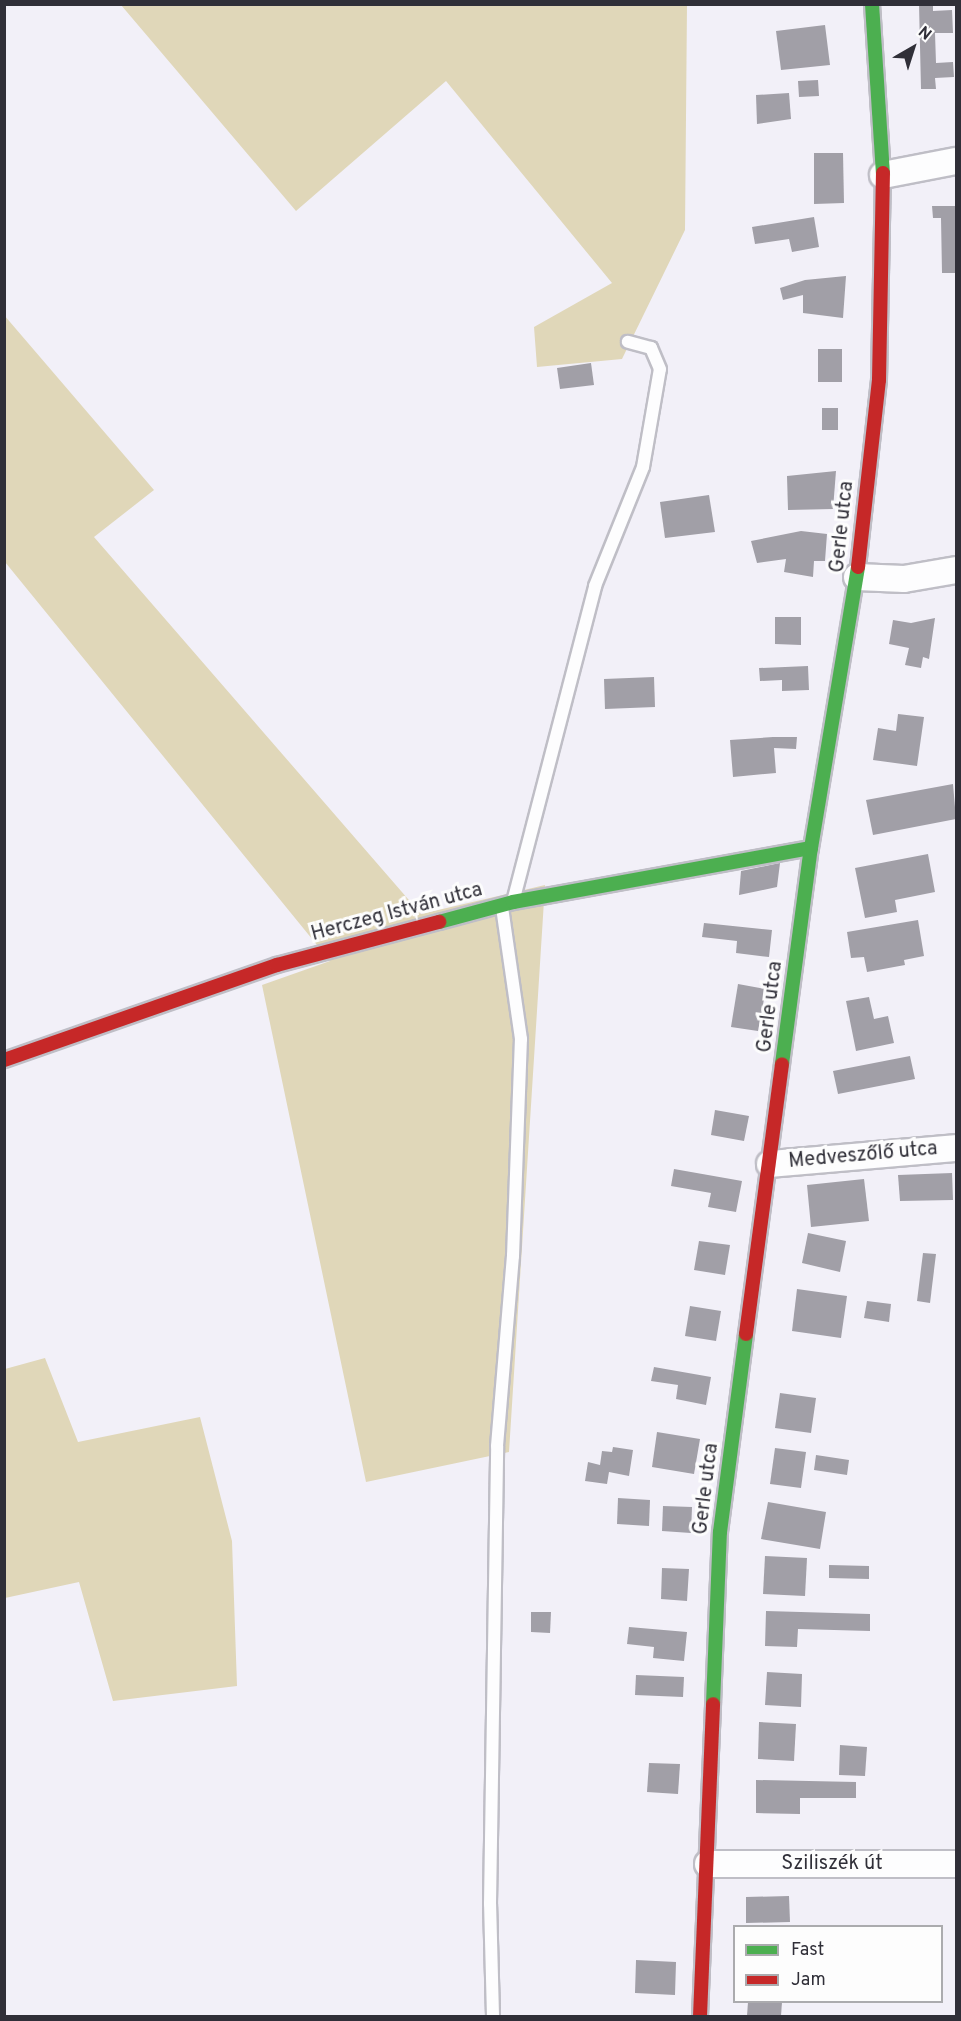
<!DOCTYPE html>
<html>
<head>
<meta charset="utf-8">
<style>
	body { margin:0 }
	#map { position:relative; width:961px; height:2021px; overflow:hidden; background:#f2f0f8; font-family:Overpass,sans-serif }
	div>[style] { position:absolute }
	.green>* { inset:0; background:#e0d7b9 }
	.building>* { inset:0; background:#a19fa7 }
	.roads { filter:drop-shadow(2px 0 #bfbec6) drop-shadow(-2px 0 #bfbec6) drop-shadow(0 2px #bfbec6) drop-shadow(0 -2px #bfbec6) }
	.lane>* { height:12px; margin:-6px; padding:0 6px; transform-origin:6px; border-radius:6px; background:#fdfdfe }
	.street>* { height:26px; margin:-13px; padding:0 13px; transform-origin:13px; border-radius:13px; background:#fdfdfe }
	.fast>* { height:14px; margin:-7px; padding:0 7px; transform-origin:7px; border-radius:7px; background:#4caf50 }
	.jam>* { height:14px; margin:-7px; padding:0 7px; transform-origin:7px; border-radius:7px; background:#c62828 }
	span { translate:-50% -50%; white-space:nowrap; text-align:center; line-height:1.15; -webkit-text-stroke:6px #fdfdfd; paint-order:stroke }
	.street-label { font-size:20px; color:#302f38 }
	.frame { position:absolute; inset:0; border:6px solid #302f38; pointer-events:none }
	.legend { position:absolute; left:733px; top:1925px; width:210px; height:78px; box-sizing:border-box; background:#fdfdfd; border:2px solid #ababae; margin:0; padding:8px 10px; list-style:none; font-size:18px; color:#302f38 }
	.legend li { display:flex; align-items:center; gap:12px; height:30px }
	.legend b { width:30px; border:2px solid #ababae }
	.north { position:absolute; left:883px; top:18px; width:60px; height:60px; -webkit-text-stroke:4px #fdfdfd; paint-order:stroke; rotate:39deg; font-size:16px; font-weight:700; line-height:24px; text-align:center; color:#302f38 }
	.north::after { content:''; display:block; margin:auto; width:21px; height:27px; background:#302f38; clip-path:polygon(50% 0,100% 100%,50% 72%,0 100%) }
</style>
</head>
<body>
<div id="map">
	<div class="green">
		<i style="clip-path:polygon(121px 5px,687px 5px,685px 230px,622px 359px,537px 367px,534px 327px,612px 283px,446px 81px,296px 211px)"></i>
		<i style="clip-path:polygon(4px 315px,154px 490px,94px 537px,421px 914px,545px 885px,509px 1452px,366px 1482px,262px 985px,330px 961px,5px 562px)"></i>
		<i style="clip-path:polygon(45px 1358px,78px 1442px,200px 1417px,232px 1541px,237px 1686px,113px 1701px,79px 1582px,5px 1598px,5px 1369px)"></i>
	</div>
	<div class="building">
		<i style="clip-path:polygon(919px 4px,933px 4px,933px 11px,952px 10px,953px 33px,935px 33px,936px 63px,953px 62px,954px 77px,935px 78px,936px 89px,921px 89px)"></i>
		<i style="clip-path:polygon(825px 25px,830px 65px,781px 70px,776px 31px)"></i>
		<i style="clip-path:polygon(818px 80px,819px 96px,799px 97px,798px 81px)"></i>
		<i style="clip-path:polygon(789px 93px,791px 119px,757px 124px,756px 95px)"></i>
		<i style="clip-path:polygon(814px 153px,843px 153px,844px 203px,814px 204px)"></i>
		<i style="clip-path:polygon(932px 206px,956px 206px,956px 273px,942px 273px,941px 218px,933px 218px)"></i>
		<i style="clip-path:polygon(814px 217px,819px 247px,792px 252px,789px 239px,755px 244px,752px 227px)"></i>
		<i style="clip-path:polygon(846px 276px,843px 318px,803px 313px,803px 295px,783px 300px,780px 288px,805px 280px)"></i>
		<i style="clip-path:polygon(818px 349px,842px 349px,842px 382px,818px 382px)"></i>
		<i style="clip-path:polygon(591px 363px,594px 385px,560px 389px,557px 368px)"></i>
		<i style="clip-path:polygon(822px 408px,838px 408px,838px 430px,822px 430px)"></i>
		<i style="clip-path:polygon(836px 471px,833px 509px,788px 510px,787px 476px)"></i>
		<i style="clip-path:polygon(709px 495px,715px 532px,665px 538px,660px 502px)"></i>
		<i style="clip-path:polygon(801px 531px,827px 534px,825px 561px,814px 561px,813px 577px,784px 572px,786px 559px,757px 563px,751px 541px)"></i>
		<i style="clip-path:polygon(775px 617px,801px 617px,801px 645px,775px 644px)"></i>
		<i style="clip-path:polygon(935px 618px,929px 659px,923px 657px,921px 668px,905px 665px,909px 648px,889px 644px,893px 620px,911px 623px)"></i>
		<i style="clip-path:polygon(808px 666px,809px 690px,782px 691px,782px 680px,760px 681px,759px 668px)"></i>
		<i style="clip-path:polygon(654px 677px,655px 707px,605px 709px,604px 679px)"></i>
		<i style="clip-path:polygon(898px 714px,924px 717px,917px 766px,873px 760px,878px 728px,896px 731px)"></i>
		<i style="clip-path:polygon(773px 737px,797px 737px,796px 749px,774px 748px,776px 773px,733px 777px,730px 740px)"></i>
		<i style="clip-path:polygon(953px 784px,956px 819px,873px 835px,866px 800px)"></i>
		<i style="clip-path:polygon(928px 854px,935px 892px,895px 900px,897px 912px,865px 918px,855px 868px)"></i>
		<i style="clip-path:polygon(780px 863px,777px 887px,739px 895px,741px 871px)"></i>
		<i style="clip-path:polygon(918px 920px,924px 956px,904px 960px,905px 965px,867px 972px,864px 957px,851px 958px,847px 932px)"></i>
		<i style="clip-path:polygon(704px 923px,772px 930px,769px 957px,736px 953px,737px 941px,702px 937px)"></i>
		<i style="clip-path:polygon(738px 984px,766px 989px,758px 1031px,731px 1027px)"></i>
		<i style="clip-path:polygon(869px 997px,874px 1019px,888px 1016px,894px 1043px,856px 1051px,846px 1001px)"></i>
		<i style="clip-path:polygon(910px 1056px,915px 1079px,838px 1094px,833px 1071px)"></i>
		<i style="clip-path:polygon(715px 1110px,749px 1116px,744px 1141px,711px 1135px)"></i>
		<i style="clip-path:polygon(674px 1169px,742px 1181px,736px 1212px,708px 1207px,711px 1193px,671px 1186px)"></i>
		<i style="clip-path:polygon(952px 1173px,953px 1200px,900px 1201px,898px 1175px)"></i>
		<i style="clip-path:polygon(864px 1179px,869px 1221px,811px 1227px,807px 1185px)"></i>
		<i style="clip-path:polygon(808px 1233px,846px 1241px,840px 1272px,802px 1263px)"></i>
		<i style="clip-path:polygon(699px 1241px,730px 1245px,725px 1275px,694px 1270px)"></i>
		<i style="clip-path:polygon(923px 1253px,936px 1254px,930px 1303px,917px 1301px)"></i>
		<i style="clip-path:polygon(797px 1289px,847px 1296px,841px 1338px,792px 1331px)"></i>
		<i style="clip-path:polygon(867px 1301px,891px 1304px,889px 1322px,864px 1318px)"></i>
		<i style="clip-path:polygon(690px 1306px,721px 1311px,716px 1341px,685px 1336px)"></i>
		<i style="clip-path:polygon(654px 1367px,711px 1377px,706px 1405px,676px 1399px,678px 1385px,651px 1381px)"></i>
		<i style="clip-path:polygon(780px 1393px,816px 1398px,811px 1433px,775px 1428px)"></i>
		<i style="clip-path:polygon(657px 1432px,700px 1439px,694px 1474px,652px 1467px)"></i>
		<i style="clip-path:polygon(613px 1447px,633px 1450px,629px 1476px,609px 1472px,607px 1484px,585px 1481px,588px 1462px,600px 1465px,602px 1451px,612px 1452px)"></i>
		<i style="clip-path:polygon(775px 1448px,806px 1452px,801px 1488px,770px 1484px)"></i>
		<i style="clip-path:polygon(816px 1455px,849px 1460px,847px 1475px,814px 1470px)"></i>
		<i style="clip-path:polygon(618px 1498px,650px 1500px,649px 1526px,617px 1524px)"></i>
		<i style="clip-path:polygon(768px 1502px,826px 1512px,820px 1549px,761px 1539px)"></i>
		<i style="clip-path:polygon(663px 1506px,692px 1507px,691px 1533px,662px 1531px)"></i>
		<i style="clip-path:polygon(765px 1556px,807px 1558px,805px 1596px,763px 1594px)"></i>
		<i style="clip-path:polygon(829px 1565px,869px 1566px,869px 1579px,829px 1578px)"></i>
		<i style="clip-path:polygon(662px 1568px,689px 1569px,687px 1601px,661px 1599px)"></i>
		<i style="clip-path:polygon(766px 1611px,870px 1614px,870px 1631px,798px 1629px,797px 1647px,765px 1646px)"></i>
		<i style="clip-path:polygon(531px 1612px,551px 1612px,550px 1633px,531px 1632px)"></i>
		<i style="clip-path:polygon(629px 1627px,687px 1632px,684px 1661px,653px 1658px,654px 1647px,627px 1644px)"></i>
		<i style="clip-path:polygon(767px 1672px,802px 1674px,801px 1707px,765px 1705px)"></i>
		<i style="clip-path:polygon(636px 1675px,684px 1677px,683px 1697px,635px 1695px)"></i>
		<i style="clip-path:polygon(759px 1722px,796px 1724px,794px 1761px,758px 1759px)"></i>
		<i style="clip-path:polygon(840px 1745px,867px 1747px,865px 1776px,839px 1775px)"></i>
		<i style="clip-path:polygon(649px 1763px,680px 1764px,678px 1794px,647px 1792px)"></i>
		<i style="clip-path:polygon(756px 1780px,856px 1782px,856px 1798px,800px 1798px,800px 1814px,756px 1813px)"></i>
		<i style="clip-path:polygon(789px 1896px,790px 1922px,746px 1923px,746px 1897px)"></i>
		<i style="clip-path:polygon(636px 1960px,676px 1962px,675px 1995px,635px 1993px)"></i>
		<i style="clip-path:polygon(748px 2002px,782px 2002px,781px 2016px,747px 2016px)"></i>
	</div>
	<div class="roads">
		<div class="lane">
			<i style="left:514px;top:898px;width:322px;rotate:-75.4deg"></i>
			<i style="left:595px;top:586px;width:128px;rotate:-68deg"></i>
			<i style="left:643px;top:467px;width:99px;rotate:-80.2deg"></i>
			<i style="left:660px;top:369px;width:23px;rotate:-113deg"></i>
			<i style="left:651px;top:348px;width:24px;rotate:-165deg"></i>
			<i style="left:493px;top:2016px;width:112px;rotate:-91.5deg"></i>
			<i style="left:490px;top:1904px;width:458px;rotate:-89.1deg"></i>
			<i style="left:497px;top:1446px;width:191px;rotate:-85.2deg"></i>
			<i style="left:513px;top:1256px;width:217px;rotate:-87.9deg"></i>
			<i style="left:521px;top:1039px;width:133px;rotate:-98.2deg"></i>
		</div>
		<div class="street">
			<i style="left:883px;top:175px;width:74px;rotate:-10.9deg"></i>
			<i style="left:857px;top:577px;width:47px;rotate:2.4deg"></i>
			<i style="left:904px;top:579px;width:53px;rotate:-9.8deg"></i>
			<i style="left:770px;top:1164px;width:187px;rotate:-4.9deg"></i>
			<i style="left:708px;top:1864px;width:248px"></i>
		</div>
		<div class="fast">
			<i style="left:872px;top:4px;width:169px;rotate:86.3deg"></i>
			<i style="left:439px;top:922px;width:77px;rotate:-15.1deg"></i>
			<i style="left:513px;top:902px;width:303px;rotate:-10.3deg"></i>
			<i style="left:782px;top:1064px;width:218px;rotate:-82.4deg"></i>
			<i style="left:811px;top:848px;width:285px;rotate:-80.5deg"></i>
			<i style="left:713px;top:1704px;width:172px;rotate:-87.7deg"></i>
			<i style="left:720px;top:1532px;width:200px;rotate:-82.5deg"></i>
		</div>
		<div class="jam">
			<i style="left:858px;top:567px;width:188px;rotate:-83.6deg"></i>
			<i style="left:879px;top:380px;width:207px;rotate:-88.9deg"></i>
			<i style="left:4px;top:1060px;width:289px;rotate:-19.2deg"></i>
			<i style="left:277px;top:965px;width:168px;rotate:-14.9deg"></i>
			<i style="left:746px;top:1334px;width:272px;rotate:-82.4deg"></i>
			<i style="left:700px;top:2016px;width:312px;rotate:-87.6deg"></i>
		</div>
	</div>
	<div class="street-label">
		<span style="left:843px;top:527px;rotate:-84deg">Gerle utca</span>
		<span style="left:397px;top:913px;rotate:-15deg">Herczeg István utca</span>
		<span style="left:771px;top:1007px;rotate:-83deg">Gerle utca</span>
		<span style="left:863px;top:1156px;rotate:-5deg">Medveszőlő utca</span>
		<span style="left:707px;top:1489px;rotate:-83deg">Gerle utca</span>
		<span style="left:832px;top:1864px">Sziliszék út</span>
	</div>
	<div class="frame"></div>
	<ul class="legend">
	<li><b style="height:8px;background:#4caf50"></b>Fast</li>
	<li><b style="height:8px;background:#c62828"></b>Jam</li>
	</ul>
	<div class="north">N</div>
</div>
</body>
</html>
